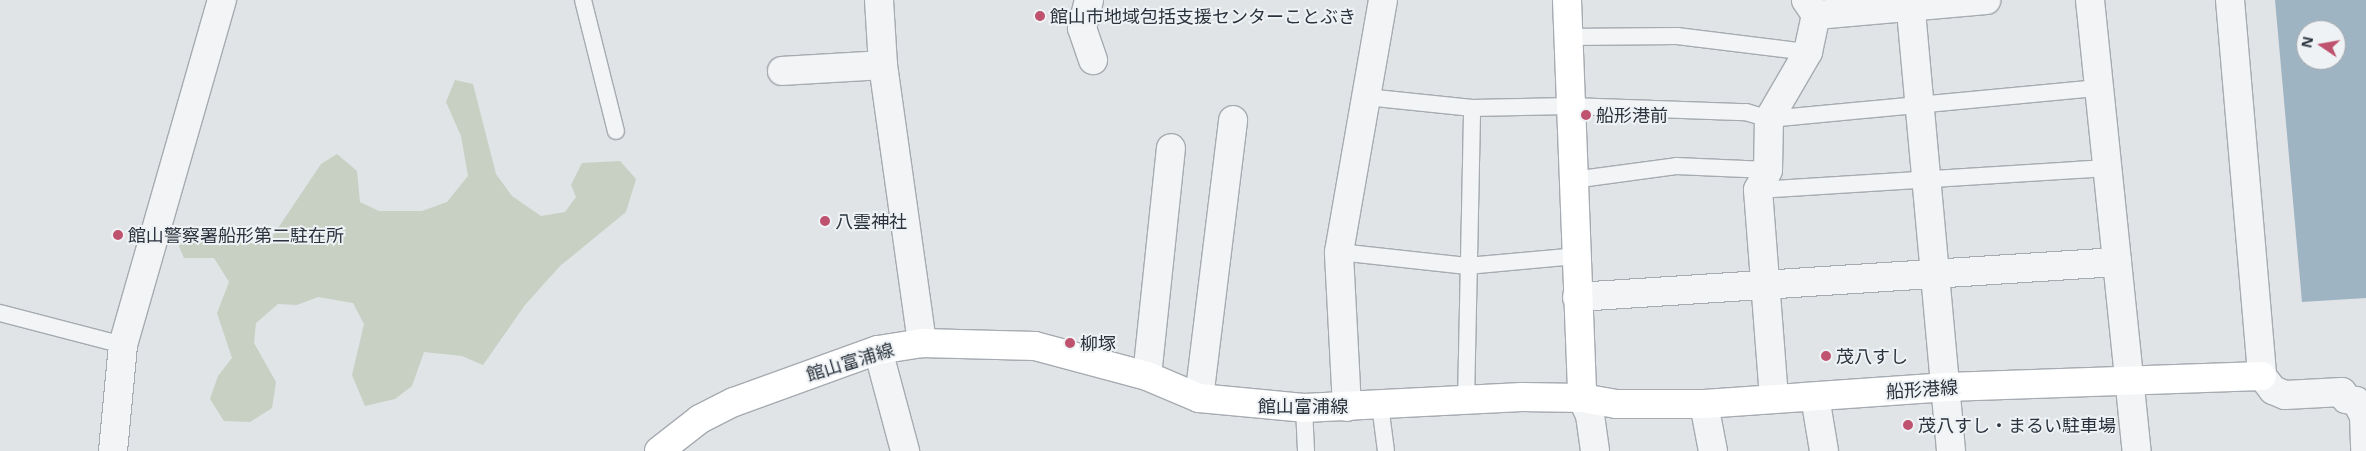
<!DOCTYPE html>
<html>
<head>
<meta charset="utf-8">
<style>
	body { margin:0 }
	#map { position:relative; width:2366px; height:451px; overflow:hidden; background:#e0e4e7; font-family:"Noto Sans","Noto Sans JP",sans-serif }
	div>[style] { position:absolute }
	.green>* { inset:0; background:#c7d0c2 }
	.water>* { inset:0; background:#9fb4c3 }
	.roads { filter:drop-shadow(1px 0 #a6abb1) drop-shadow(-1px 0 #a6abb1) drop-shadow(0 1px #a6abb1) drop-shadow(0 -1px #a6abb1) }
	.lane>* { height:16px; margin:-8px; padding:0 8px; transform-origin:8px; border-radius:8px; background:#f2f4f6 }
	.street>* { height:28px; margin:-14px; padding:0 14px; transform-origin:14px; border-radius:14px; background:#f2f4f6 }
	.secondary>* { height:28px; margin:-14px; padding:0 14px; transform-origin:14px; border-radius:14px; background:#fff }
	.dots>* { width:14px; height:14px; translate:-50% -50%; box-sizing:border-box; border:2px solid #eff2f5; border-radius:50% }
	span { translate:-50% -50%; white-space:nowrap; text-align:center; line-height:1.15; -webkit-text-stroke:4px #eff2f5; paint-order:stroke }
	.poi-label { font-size:18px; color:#2a333d }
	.left { translate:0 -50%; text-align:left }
	.street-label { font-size:18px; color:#2a333d }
	.north { position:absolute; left:2296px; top:20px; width:50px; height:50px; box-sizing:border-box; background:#eff2f5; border:1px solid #a0a6ab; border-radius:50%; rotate:282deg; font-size:14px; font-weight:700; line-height:20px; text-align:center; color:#2a333d }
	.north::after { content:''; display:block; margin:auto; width:18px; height:22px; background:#bf526e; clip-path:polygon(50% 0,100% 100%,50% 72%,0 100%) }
</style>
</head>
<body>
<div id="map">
	<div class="green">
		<i style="clip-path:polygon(455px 80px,473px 84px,496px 174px,512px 196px,541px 216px,565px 212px,576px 197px,571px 185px,582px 163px,620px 161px,636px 179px,626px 212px,560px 266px,525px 305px,483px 365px,462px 356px,424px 352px,412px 386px,395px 399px,365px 406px,352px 375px,364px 324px,353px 303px,318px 297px,297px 305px,278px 304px,256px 323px,254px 343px,276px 382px,272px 408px,250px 422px,224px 421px,210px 399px,218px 376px,232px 358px,217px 313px,229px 282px,214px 258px,184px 258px,178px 244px,181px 228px,204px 226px,270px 240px,321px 164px,337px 154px,357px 171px,360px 202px,379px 211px,422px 211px,447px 202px,468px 176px,461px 136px,446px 102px)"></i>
	</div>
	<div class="water">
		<i style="clip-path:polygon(evenodd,2275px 0,2366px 0,2366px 298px,2302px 302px,2275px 0,2306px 30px,2336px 30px,2336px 60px,2306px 60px,2306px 30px)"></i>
	</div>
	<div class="roads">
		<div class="lane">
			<i style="left:583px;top:0;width:135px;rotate:75.9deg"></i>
			<i style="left:1568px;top:37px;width:109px;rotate:-0.5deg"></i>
			<i style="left:1677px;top:36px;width:132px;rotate:7deg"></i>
			<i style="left:1366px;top:97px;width:107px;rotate:5.9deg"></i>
			<i style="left:1472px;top:108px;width:98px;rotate:-1.2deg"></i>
			<i style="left:1570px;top:106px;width:176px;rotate:2deg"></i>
			<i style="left:1746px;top:112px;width:24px;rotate:17deg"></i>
			<i style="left:1769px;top:119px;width:331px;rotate:-5.4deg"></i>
			<i style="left:1573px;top:180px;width:104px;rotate:-7.7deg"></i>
			<i style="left:1676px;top:166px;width:92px;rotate:2.5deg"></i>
			<i style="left:1758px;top:190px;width:350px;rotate:-3.6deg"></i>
			<i style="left:1339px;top:252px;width:129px;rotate:6.2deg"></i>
			<i style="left:1467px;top:266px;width:109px;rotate:-5.2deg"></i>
			<i style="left:0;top:313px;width:127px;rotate:14.6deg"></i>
			<i style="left:1466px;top:402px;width:294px;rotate:-88.8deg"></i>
			<i style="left:1380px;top:405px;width:46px;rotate:82.6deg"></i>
			<i style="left:1304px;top:408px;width:43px;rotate:87.3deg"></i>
		</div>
		<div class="street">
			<i style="left:879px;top:0;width:65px;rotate:86.5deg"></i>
			<i style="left:883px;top:65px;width:281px;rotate:82deg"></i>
			<i style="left:1089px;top:0;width:29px;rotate:104deg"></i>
			<i style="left:1082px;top:28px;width:34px;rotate:71deg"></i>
			<i style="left:1910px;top:0;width:453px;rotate:84.8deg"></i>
			<i style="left:2090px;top:0;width:453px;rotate:84.1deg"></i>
			<i style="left:2230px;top:0;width:377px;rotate:85.1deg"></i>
			<i style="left:2262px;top:376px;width:18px;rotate:52deg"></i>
			<i style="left:2273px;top:390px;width:13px;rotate:23deg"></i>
			<i style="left:2285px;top:395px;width:57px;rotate:-3deg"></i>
			<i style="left:2342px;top:392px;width:8px;rotate:60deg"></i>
			<i style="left:2346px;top:399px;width:10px;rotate:11deg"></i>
			<i style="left:2356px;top:401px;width:17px;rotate:62deg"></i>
			<i style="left:2364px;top:416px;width:35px;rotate:88deg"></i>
			<i style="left:1816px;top:15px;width:171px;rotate:-5deg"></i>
			<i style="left:782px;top:71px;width:101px;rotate:-3.4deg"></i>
			<i style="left:1577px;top:297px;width:541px;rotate:-3.71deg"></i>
			<i style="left:878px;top:350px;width:105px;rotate:75deg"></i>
			<i style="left:1147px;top:376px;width:229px;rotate:-84deg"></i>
			<i style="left:1815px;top:397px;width:55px;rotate:80.5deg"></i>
			<i style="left:1199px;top:398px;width:280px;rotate:-83deg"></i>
			<i style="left:1582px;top:398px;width:19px;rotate:65deg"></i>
			<i style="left:1590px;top:415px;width:36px;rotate:82deg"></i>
			<i style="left:1774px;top:398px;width:209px;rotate:-94.4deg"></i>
			<i style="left:1758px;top:190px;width:22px;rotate:-63deg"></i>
			<i style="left:1768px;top:170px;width:51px;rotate:-88.9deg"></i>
			<i style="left:1769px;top:119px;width:78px;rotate:-59.8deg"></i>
			<i style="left:1808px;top:52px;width:38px;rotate:-78deg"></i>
			<i style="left:1816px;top:15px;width:18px;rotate:-124deg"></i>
			<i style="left:1704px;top:404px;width:48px;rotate:79.2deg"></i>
			<i style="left:1347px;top:407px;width:155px;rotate:-93deg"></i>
			<i style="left:1339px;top:252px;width:256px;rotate:-80.1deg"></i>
			<i style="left:113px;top:451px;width:106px;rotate:-84.6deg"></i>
			<i style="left:123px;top:345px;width:359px;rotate:-74deg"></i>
		</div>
		<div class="secondary">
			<i style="left:1567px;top:0;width:398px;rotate:87.8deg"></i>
			<i style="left:659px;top:451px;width:52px;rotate:-38deg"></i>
			<i style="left:700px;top:419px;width:38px;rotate:-27deg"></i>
			<i style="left:734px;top:402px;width:153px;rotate:-19.9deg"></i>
			<i style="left:878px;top:350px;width:45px;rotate:-9deg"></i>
			<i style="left:922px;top:343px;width:113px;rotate:1.5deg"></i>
			<i style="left:1035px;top:346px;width:116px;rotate:15deg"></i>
			<i style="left:1147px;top:376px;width:56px;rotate:22.9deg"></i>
			<i style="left:1199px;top:398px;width:105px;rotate:5.4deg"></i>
			<i style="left:1304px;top:408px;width:218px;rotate:-2.9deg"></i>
			<i style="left:1522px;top:397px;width:60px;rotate:1deg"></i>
			<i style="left:1582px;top:398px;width:35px;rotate:10deg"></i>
			<i style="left:1616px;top:404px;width:88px"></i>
			<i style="left:1704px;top:404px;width:244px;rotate:-4deg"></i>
			<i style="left:1947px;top:387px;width:315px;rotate:-2deg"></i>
		</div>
	</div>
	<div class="dots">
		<i style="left:1040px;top:16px;background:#bf526e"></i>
		<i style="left:1586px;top:115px;background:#bf526e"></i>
		<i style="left:825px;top:221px;background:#bf526e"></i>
		<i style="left:118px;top:235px;background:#bf526e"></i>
		<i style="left:1070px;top:343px;background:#bf526e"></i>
		<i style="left:1826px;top:356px;background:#bf526e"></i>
		<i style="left:1908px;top:425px;background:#bf526e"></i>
	</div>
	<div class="poi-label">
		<span class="left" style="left:1050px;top:16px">館山市地域包括支援センターことぶき</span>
		<span class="left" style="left:1596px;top:115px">船形港前</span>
		<span class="left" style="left:835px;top:221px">八雲神社</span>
		<span class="left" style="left:128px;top:235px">館山警察署船形第二駐在所</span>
		<span class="left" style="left:1080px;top:343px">柳塚</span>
		<span class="left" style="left:1836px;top:356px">茂八すし</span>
		<span class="left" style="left:1918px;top:425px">茂八すし・まるい駐車場</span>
	</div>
	<div class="street-label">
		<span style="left:850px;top:362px;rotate:-17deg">館山富浦線</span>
		<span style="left:1922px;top:389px;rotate:-4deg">船形港線</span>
		<span style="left:1303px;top:406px">館山富浦線</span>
	</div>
	<div class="north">N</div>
</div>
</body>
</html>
